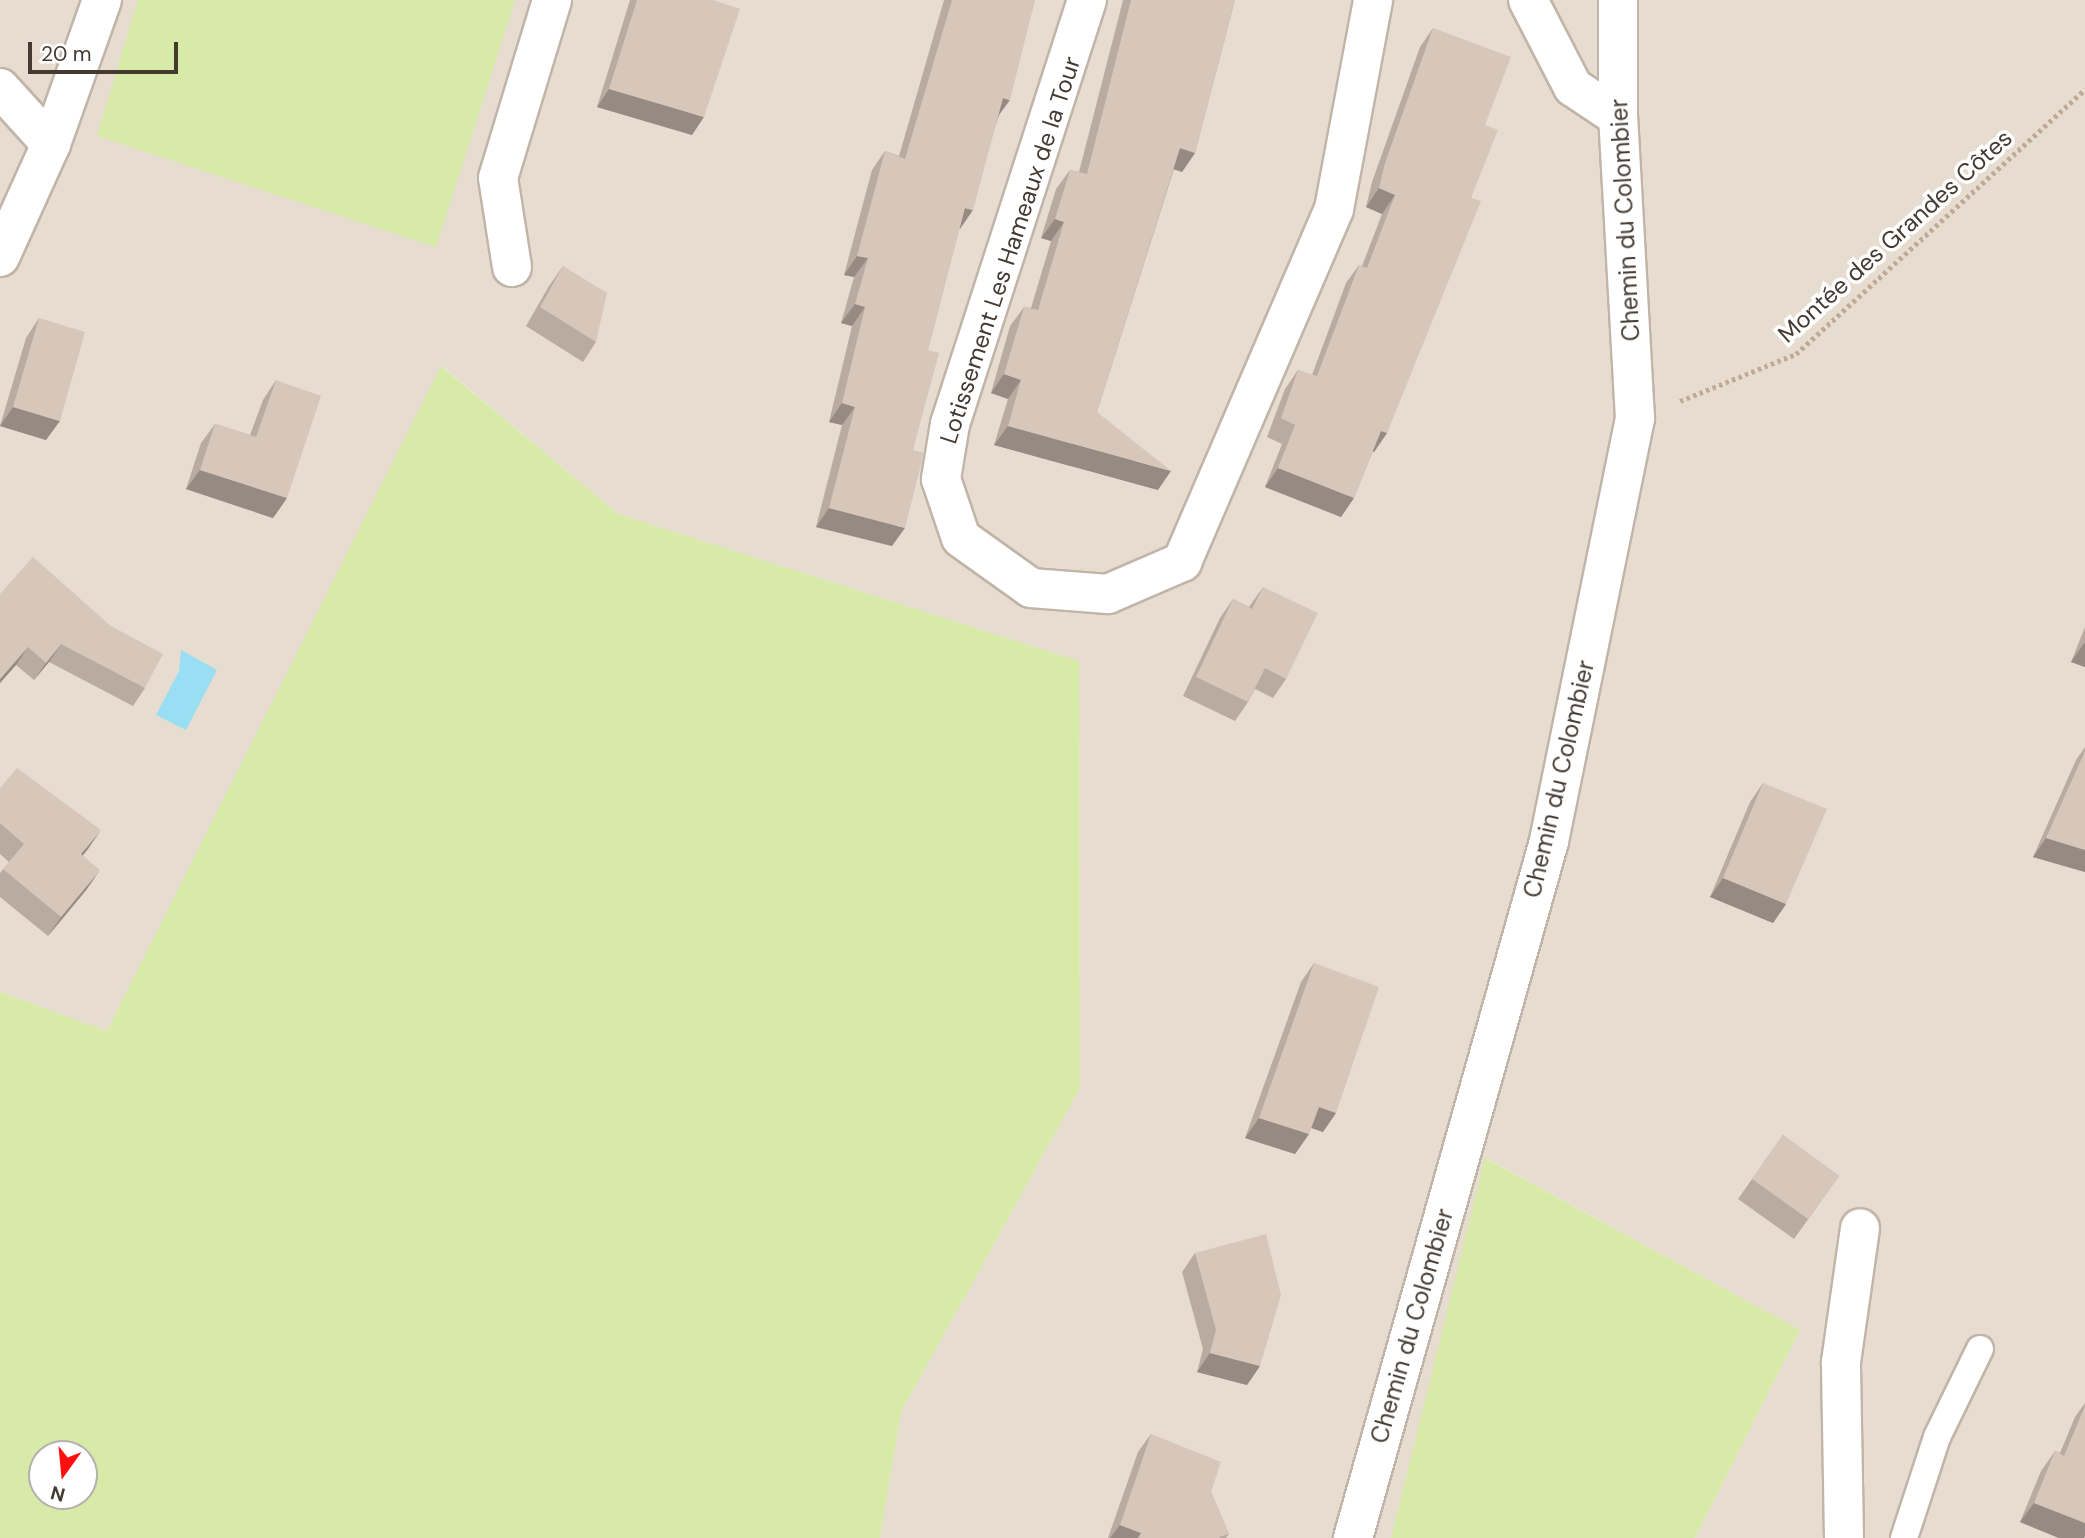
<!DOCTYPE html>
<html>
<head>
<meta charset="utf-8">
<style>
	body { margin:0 }
	#map { position:relative; width:2085px; height:1538px; overflow:hidden; background:#f2ebe2; font-family:"DM Sans",sans-serif }
	div>[style] { position:absolute }
	.residential>* { inset:0; background:#e7dcd0 }
	.green>* { inset:0; background:#d7eaa8 }
	.water>* { inset:0; background:#9adef4 }
	.path>* { height:4.5px; margin-top:-2.25px; transform-origin:0; background:repeating-linear-gradient(90deg,#c1aa95 0 3.5px,transparent 0 7px) }
	.roads { filter:drop-shadow(2px 0 #c1b4a8) drop-shadow(-2px 0 #c1b4a8) drop-shadow(0 2px #c1b4a8) drop-shadow(0 -2px #c1b4a8) }
	.service>* { height:26px; margin:-13px; padding:0 13px; transform-origin:13px; border-radius:13px; background:#fff }
	.minor>* { height:38px; margin:-19px; padding:0 19px; transform-origin:19px; border-radius:19px; background:#fff }
	.wall>* { inset:0; background:#b9aba0 }
	.shaded-wall>* { inset:0; background:#968b82 }
	.building>* { inset:0; background:#d7c7ba }
	span { translate:-50% -50%; white-space:nowrap; text-align:center; line-height:1.15; -webkit-text-stroke:7px #fff; paint-order:stroke }
	.street-label { font-size:24px; color:#443a32 }
	.north { position:absolute; left:28px; top:1440px; width:70px; height:70px; box-sizing:border-box; background:#fff; border:2px solid #b4b0ad; border-radius:50%; rotate:195deg; font-size:19px; font-weight:700; line-height:28px; text-align:center; color:#443a32 }
	.north::after { content:''; display:block; margin:auto; width:24px; height:32px; background:#ff0d0f; clip-path:polygon(50% 0,100% 100%,50% 72%,0 100%) }
	.scale { position:absolute; left:28px; top:42px; width:150px; height:32px; box-sizing:border-box; border:4px solid #443a32; border-top:0; padding-left:9px; font-size:21px; line-height:24px; white-space:nowrap; color:#443a32; -webkit-text-stroke:5px #fff; paint-order:stroke }
</style>
</head>
<body>
<div id="map">
	<div class="residential">
		<i style="clip-path:polygon(0 0,2085px 0,2085px 1538px,1695px 1538px,1800px 1330px,1486px 1158px,1391px 1538px,880px 1538px,901px 1412px,1080px 1088px,1079px 661px,618px 514px,442px 366px,107px 1031px,0 992px)"></i>
	</div>
	<div class="green">
		<i style="clip-path:polygon(138px 0,515px 0,436px 247px,97px 136px)"></i>
		<i style="clip-path:polygon(evenodd,441px 366px,618px 514px,1079px 661px,1080px 1088px,901px 1412px,880px 1538px,0 1538px,0 992px,107px 1031px,441px 366px,42px 1454px,84px 1454px,84px 1496px,42px 1496px,42px 1454px)"></i>
		<i style="clip-path:polygon(1485px 1158px,1800px 1330px,1695px 1538px,1391px 1538px)"></i>
	</div>
	<div class="water">
		<i style="clip-path:polygon(181px 650px,217px 670px,186px 730px,156px 715px,179px 671px)"></i>
	</div>
	<div class="path">
		<i style="left:1680px;top:401px;width:125px;rotate:-22.1deg"></i>
		<i style="left:1796px;top:354px;width:392px;rotate:-42.5deg"></i>
	</div>
	<div class="roads">
		<div class="service">
			<i style="left:1904px;top:1538px;width:106px;rotate:-71.9deg"></i>
			<i style="left:1937px;top:1437px;width:98px;rotate:-64deg"></i>
		</div>
		<div class="minor">
			<i style="left:1087px;top:0;width:446px;rotate:107.9deg"></i>
			<i style="left:950px;top:424px;width:56px;rotate:99.3deg"></i>
			<i style="left:941px;top:479px;width:62px;rotate:71.3deg"></i>
			<i style="left:961px;top:538px;width:86px;rotate:35.5deg"></i>
			<i style="left:1031px;top:588px;width:77px;rotate:4.5deg"></i>
			<i style="left:1108px;top:594px;width:81px;rotate:-23.4deg"></i>
			<i style="left:1182px;top:562px;width:384px;rotate:-66.7deg"></i>
			<i style="left:1334px;top:209px;width:213px;rotate:-79.4deg"></i>
			<i style="left:1528px;top:0;width:98px;rotate:62.7deg"></i>
			<i style="left:1573px;top:87px;width:54px;rotate:33.7deg"></i>
			<i style="left:0;top:88px;width:76px;rotate:47.7deg"></i>
			<i style="left:0;top:257px;width:124px;rotate:-65.7deg"></i>
			<i style="left:51px;top:144px;width:153px;rotate:-70.5deg"></i>
			<i style="left:512px;top:267px;width:90px;rotate:-98.9deg"></i>
			<i style="left:498px;top:178px;width:186px;rotate:-73.1deg"></i>
			<i style="left:1353px;top:1538px;width:724px;rotate:-74.29deg"></i>
			<i style="left:1549px;top:841px;width:431px;rotate:-78.5deg"></i>
			<i style="left:1635px;top:419px;width:302px;rotate:-93.2deg"></i>
			<i style="left:1618px;top:117px;width:117px;rotate:-90deg"></i>
			<i style="left:1844px;top:1538px;width:176px;rotate:-91deg"></i>
			<i style="left:1841px;top:1362px;width:135px;rotate:-81.9deg"></i>
		</div>
	</div>
	<div class="wall">
		<i style="clip-path:polygon(630px 0,713px 0,692px 135px,597px 107px)"></i>
		<i style="clip-path:polygon(944px 0,1035px 0,999px 116px,959px 229px,928px 350px,913px 450px,892px 546px,816px 527px,842px 425px,829px 422px,852px 326px,841px 323px,854px 277px,844px 275px,872px 170px,885px 151px,899px 156px)"></i>
		<i style="clip-path:polygon(1123px 0,1235px 0,1195px 153px,1182px 172px,1174px 169px,1097px 412px,1158px 490px,994px 445px,1008px 399px,991px 393px,1010px 326px,1024px 307px,1031px 308px,1051px 241px,1041px 238px,1056px 189px,1070px 170px,1079px 172px)"></i>
		<i style="clip-path:polygon(1433px 28px,1485px 125px,1471px 198px,1387px 433px,1374px 452px,1373px 451px,1354px 498px,1341px 517px,1265px 487px,1282px 444px,1267px 437px,1285px 389px,1298px 370px,1312px 375px,1346px 283px,1359px 265px,1362px 266px,1382px 214px,1366px 207px,1372px 182px,1420px 47px)"></i>
		<i style="clip-path:polygon(563px 266px,596px 342px,583px 362px,526px 326px,549px 286px)"></i>
		<i style="clip-path:polygon(39px 318px,46px 440px,0 426px,26px 338px)"></i>
		<i style="clip-path:polygon(276px 380px,287px 498px,273px 518px,186px 489px,201px 443px,215px 424px,250px 435px,263px 400px)"></i>
		<i style="clip-path:polygon(1263px 587px,1286px 679px,1273px 698px,1255px 689px,1248px 702px,1235px 721px,1183px 696px,1220px 618px,1233px 599px,1249px 607px)"></i>
		<i style="clip-path:polygon(0 594px,145px 688px,133px 706px,49px 662px,34px 680px,16px 665px,0 683px)"></i>
		<i style="clip-path:polygon(2085px 627px,2085px 667px,2071px 662px)"></i>
		<i style="clip-path:polygon(2085px 747px,2085px 872px,2033px 857px,2076px 760px)"></i>
		<i style="clip-path:polygon(1763px 783px,1786px 904px,1773px 923px,1710px 897px,1750px 802px)"></i>
		<i style="clip-path:polygon(0 788px,88px 849px,83px 855px,87px 889px,48px 936px,0 897px,0 873px,9px 862px,0 854px)"></i>
		<i style="clip-path:polygon(1314px 963px,1336px 1113px,1323px 1132px,1311px 1128px,1309px 1134px,1295px 1154px,1245px 1138px,1301px 982px)"></i>
		<i style="clip-path:polygon(1783px 1135px,1839px 1176px,1794px 1239px,1738px 1199px)"></i>
		<i style="clip-path:polygon(1195px 1253px,1260px 1366px,1247px 1385px,1197px 1372px,1203px 1349px,1182px 1272px)"></i>
		<i style="clip-path:polygon(2085px 1403px,2085px 1536px,2084px 1538px,2059px 1538px,2020px 1522px,2041px 1471px,2055px 1451px,2060px 1453px,2075px 1417px)"></i>
		<i style="clip-path:polygon(1151px 1434px,1211px 1492px,1229px 1534px,1226px 1538px,1108px 1538px,1138px 1452px)"></i>
	</div>
	<div class="shaded-wall">
		<i style="clip-path:polygon(609px 89px,704px 117px,692px 135px,597px 107px)"></i>
		<i style="clip-path:polygon(1003px 98px,1010px 100px,996px 119px)"></i>
		<i style="clip-path:polygon(1180px 148px,1195px 153px,1182px 172px,1167px 167px)"></i>
		<i style="clip-path:polygon(1379px 188px,1395px 195px,1382px 214px,1366px 207px)"></i>
		<i style="clip-path:polygon(965px 208px,973px 210px,960px 229px,951px 227px)"></i>
		<i style="clip-path:polygon(1055px 219px,1064px 222px,1051px 241px,1041px 238px)"></i>
		<i style="clip-path:polygon(857px 256px,868px 258px,854px 277px,844px 275px)"></i>
		<i style="clip-path:polygon(855px 304px,865px 307px,852px 326px,841px 323px)"></i>
		<i style="clip-path:polygon(1004px 374px,1021px 380px,1008px 399px,991px 393px)"></i>
		<i style="clip-path:polygon(842px 403px,855px 407px,842px 425px,829px 422px)"></i>
		<i style="clip-path:polygon(13px 407px,60px 421px,46px 440px,0 426px)"></i>
		<i style="clip-path:polygon(1008px 426px,1171px 471px,1158px 490px,994px 445px)"></i>
		<i style="clip-path:polygon(1381px 431px,1387px 433px,1374px 452px,1368px 449px)"></i>
		<i style="clip-path:polygon(1278px 468px,1354px 498px,1341px 517px,1265px 487px)"></i>
		<i style="clip-path:polygon(200px 470px,287px 498px,273px 518px,186px 489px)"></i>
		<i style="clip-path:polygon(829px 508px,905px 528px,892px 546px,816px 527px)"></i>
		<i style="clip-path:polygon(2084px 643px,2085px 643px,2085px 667px,2071px 662px)"></i>
		<i style="clip-path:polygon(61px 644px,49px 662px,34px 680px,46px 663px)"></i>
		<i style="clip-path:polygon(28px 647px,16px 665px,0 683px,0 679px)"></i>
		<i style="clip-path:polygon(101px 830px,88px 849px,68px 873px,81px 854px)"></i>
		<i style="clip-path:polygon(2046px 838px,2085px 850px,2085px 872px,2033px 857px)"></i>
		<i style="clip-path:polygon(100px 870px,87px 889px,48px 936px,61px 917px)"></i>
		<i style="clip-path:polygon(1723px 878px,1786px 904px,1773px 923px,1710px 897px)"></i>
		<i style="clip-path:polygon(1319px 1107px,1336px 1113px,1323px 1132px,1306px 1126px)"></i>
		<i style="clip-path:polygon(1259px 1118px,1309px 1134px,1295px 1154px,1245px 1138px)"></i>
		<i style="clip-path:polygon(1210px 1353px,1260px 1366px,1247px 1385px,1197px 1372px)"></i>
		<i style="clip-path:polygon(2034px 1503px,2085px 1523px,2085px 1536px,2084px 1538px,2059px 1538px,2020px 1522px)"></i>
		<i style="clip-path:polygon(1120px 1525px,1141px 1533px,1137px 1538px,1110px 1538px)"></i>
	</div>
	<div class="building">
		<i style="clip-path:polygon(637px 0,713px 0,740px 9px,704px 117px,609px 89px)"></i>
		<i style="clip-path:polygon(952px 0,1035px 0,1010px 100px,1003px 98px,973px 210px,965px 208px,928px 350px,939px 353px,913px 450px,924px 453px,905px 528px,829px 508px,855px 407px,842px 403px,865px 307px,855px 304px,868px 258px,857px 256px,885px 151px,905px 159px)"></i>
		<i style="clip-path:polygon(1131px 0,1235px 0,1195px 153px,1180px 148px,1097px 412px,1171px 471px,1008px 426px,1021px 380px,1004px 374px,1024px 307px,1038px 310px,1064px 222px,1055px 219px,1070px 170px,1087px 174px)"></i>
		<i style="clip-path:polygon(1433px 28px,1511px 57px,1485px 125px,1498px 130px,1471px 198px,1481px 201px,1387px 433px,1381px 431px,1354px 498px,1278px 468px,1295px 425px,1281px 418px,1298px 370px,1317px 376px,1359px 265px,1367px 268px,1395px 195px,1379px 188px,1385px 163px)"></i>
		<i style="clip-path:polygon(563px 266px,607px 293px,596px 342px,540px 307px)"></i>
		<i style="clip-path:polygon(39px 318px,85px 332px,60px 421px,13px 407px)"></i>
		<i style="clip-path:polygon(276px 380px,321px 396px,287px 498px,200px 470px,215px 424px,256px 437px)"></i>
		<i style="clip-path:polygon(33px 557px,111px 626px,163px 654px,145px 688px,61px 644px,46px 663px,28px 647px,0 679px,0 594px)"></i>
		<i style="clip-path:polygon(1263px 587px,1318px 613px,1286px 679px,1265px 668px,1248px 702px,1196px 677px,1233px 599px,1252px 609px)"></i>
		<i style="clip-path:polygon(2085px 751px,2085px 850px,2046px 838px)"></i>
		<i style="clip-path:polygon(17px 768px,101px 830px,81px 854px,100px 870px,61px 917px,3px 869px,24px 844px,0 823px,0 788px)"></i>
		<i style="clip-path:polygon(1763px 783px,1827px 809px,1786px 904px,1723px 878px)"></i>
		<i style="clip-path:polygon(1314px 963px,1379px 987px,1336px 1113px,1319px 1107px,1309px 1134px,1259px 1118px)"></i>
		<i style="clip-path:polygon(1783px 1135px,1839px 1176px,1808px 1219px,1752px 1179px)"></i>
		<i style="clip-path:polygon(1266px 1234px,1281px 1295px,1260px 1366px,1210px 1353px,1216px 1330px,1195px 1253px)"></i>
		<i style="clip-path:polygon(2085px 1406px,2085px 1523px,2034px 1503px,2055px 1451px,2064px 1456px)"></i>
		<i style="clip-path:polygon(1151px 1434px,1221px 1462px,1211px 1492px,1229px 1534px,1219px 1537px,1220px 1538px,1139px 1538px,1141px 1533px,1120px 1525px)"></i>
	</div>
	<div class="street-label">
		<span style="left:1625px;top:220px;rotate:-93deg">Chemin du Colombier</span>
		<span style="left:1895px;top:236px;rotate:-42deg">Montée des Grandes Côtes</span>
		<span style="left:1010px;top:250px;rotate:-72deg">Lotissement Les Hameaux de la Tour</span>
		<span style="left:1559px;top:779px;rotate:-77deg">Chemin du Colombier</span>
		<span style="left:1412px;top:1326px;rotate:-74deg">Chemin du Colombier</span>
	</div>
	<div class="north">N</div>
	<div class="scale">20 m</div>
</div>
</body>
</html>
